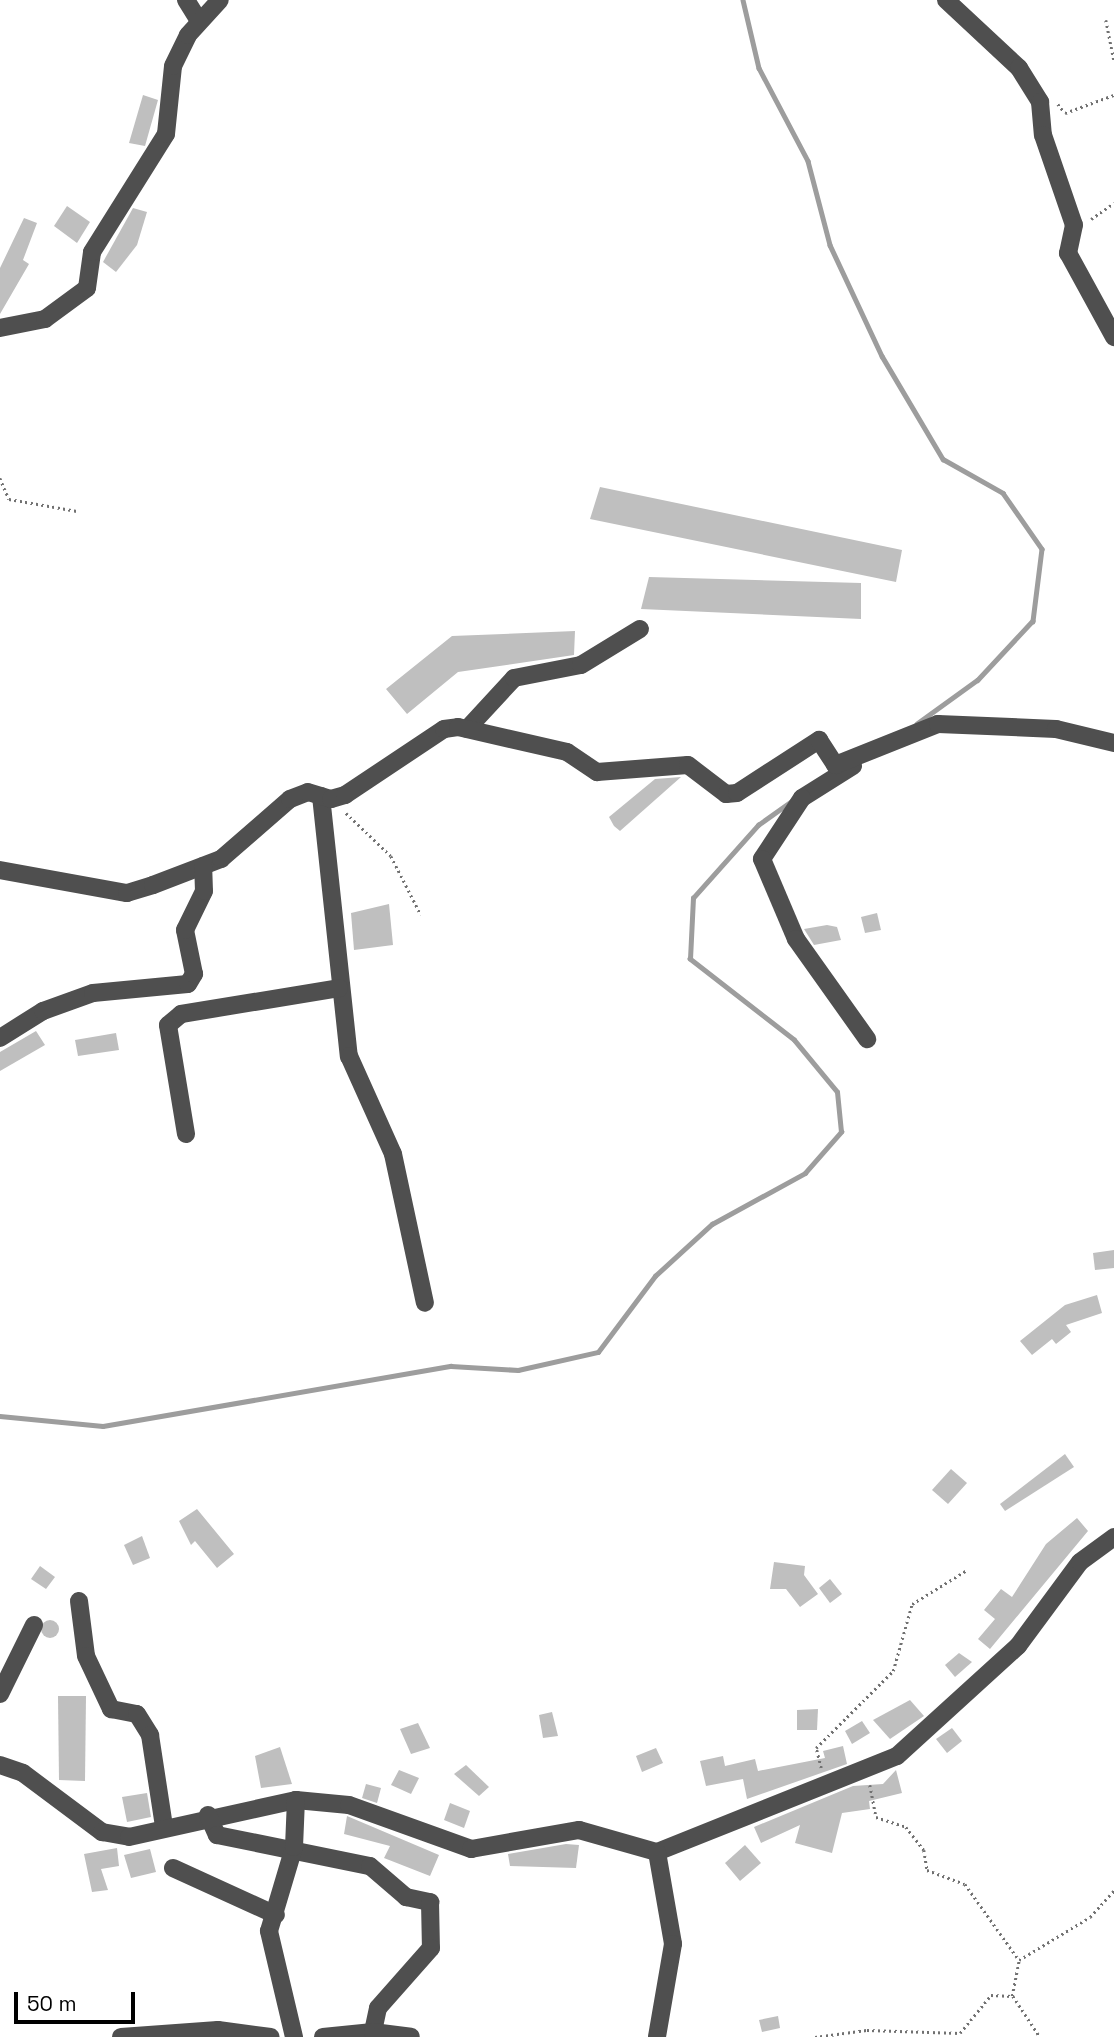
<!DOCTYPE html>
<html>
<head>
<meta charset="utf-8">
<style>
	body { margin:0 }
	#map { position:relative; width:1114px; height:2037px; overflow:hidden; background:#fff; font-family:"Space Grotesk",sans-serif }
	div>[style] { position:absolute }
	.stream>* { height:4.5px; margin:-2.25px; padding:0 2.25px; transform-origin:2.25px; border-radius:2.25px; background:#9d9d9d }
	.building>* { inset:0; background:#bfbfbf }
	.round { border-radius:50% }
	.path>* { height:2.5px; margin-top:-1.25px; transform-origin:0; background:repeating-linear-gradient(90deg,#717171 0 2px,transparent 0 5.5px) }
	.minor>* { height:18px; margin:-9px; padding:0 9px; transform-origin:9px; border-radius:9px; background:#4f4f4f }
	span { translate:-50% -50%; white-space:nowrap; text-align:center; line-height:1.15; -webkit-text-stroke:5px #fff; paint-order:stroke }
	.scale { position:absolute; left:14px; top:1992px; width:121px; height:32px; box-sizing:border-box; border:4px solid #000; border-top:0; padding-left:9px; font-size:21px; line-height:24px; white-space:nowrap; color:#000; -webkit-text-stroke:5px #fff; paint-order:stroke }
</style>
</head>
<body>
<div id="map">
	<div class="stream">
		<i style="left:743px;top:0;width:70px;rotate:76.8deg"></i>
		<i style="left:759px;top:68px;width:105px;rotate:62.2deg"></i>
		<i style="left:808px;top:161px;width:87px;rotate:75.3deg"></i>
		<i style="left:830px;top:245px;width:123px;rotate:64.9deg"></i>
		<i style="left:882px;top:356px;width:120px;rotate:59.4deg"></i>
		<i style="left:943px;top:459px;width:69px;rotate:29.5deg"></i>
		<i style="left:1003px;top:493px;width:68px;rotate:55.1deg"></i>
		<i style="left:1042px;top:549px;width:73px;rotate:97.1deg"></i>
		<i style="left:1033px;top:621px;width:81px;rotate:133deg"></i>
		<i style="left:978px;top:680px;width:75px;rotate:144.2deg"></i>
		<i style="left:0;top:1416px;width:103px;rotate:5.5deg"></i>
		<i style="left:103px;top:1426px;width:353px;rotate:-9.8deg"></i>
		<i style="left:451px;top:1366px;width:67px;rotate:3.4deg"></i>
		<i style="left:518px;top:1370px;width:82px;rotate:-12.7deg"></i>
		<i style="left:598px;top:1352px;width:95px;rotate:-53.1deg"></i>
		<i style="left:655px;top:1276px;width:77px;rotate:-42.4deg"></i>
		<i style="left:712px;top:1224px;width:106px;rotate:-28.7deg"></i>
		<i style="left:805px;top:1173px;width:55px;rotate:-48.7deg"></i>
		<i style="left:841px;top:1132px;width:40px;rotate:-95.7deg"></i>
		<i style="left:837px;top:1092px;width:67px;rotate:-129.6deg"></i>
		<i style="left:794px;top:1040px;width:132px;rotate:-142.1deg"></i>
		<i style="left:690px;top:959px;width:61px;rotate:-87.2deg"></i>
		<i style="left:693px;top:898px;width:98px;rotate:-48.3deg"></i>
		<i style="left:758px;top:825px;width:43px;rotate:-35.5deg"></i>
	</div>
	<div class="building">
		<i style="clip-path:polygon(143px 95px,158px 100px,145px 146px,129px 143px)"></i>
		<i style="clip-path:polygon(67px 206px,90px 222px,77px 243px,54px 226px)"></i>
		<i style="clip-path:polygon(133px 208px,147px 212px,137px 245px,116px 272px,103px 262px)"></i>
		<i style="clip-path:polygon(24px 218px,37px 223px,23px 260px,29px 264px,0 314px,0 268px)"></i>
		<i style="clip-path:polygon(600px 487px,902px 550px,896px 582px,590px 519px)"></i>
		<i style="clip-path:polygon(649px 577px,861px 583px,861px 619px,641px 609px)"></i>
		<i style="clip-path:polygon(575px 631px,574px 655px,458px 672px,407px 714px,386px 689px,452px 636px)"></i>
		<i style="clip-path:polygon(681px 777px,620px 831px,614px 826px,609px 817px,655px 779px)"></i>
		<i style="clip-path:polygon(389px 904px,393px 945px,354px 950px,351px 913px)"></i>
		<i style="clip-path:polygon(877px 913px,881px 930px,865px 933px,861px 917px)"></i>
		<i style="clip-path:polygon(827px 925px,837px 927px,841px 940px,814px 945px,804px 929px)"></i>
		<i style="clip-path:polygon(36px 1031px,45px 1045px,0 1071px,0 1052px)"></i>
		<i style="clip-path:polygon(116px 1033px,119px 1050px,78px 1056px,75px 1040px)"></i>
		<i style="clip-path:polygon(1114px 1250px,1114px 1268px,1095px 1270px,1093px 1253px)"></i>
		<i style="clip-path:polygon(1097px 1295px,1102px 1313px,1066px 1325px,1071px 1332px,1056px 1344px,1052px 1339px,1032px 1355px,1020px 1341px,1065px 1305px)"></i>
		<i style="clip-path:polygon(1065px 1454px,1074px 1467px,1005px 1511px,1000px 1504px)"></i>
		<i style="clip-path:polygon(951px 1469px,967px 1483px,948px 1504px,932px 1490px)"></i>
		<i style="clip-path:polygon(197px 1509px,234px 1554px,217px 1568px,195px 1541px,191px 1545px,179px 1521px)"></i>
		<i style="clip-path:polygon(1077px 1518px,1088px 1531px,990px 1649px,978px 1639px,995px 1619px,984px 1610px,1001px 1589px,1012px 1597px,1046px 1544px)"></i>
		<i style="clip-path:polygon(142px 1536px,150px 1558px,133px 1565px,124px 1545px)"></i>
		<i style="clip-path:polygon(774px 1562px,805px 1566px,804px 1575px,818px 1594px,800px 1607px,786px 1589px,770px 1589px)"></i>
		<i style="clip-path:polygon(40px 1566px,55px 1577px,46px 1589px,31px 1579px)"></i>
		<i style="clip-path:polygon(830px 1579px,842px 1594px,830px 1603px,819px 1588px)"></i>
		<i class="round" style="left:41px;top:1620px;width:18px;height:18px"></i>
		<i style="clip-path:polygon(959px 1653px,972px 1662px,955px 1677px,945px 1665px)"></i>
		<i style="clip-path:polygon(58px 1696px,86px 1696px,85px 1781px,59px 1780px)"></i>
		<i style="clip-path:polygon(910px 1700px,924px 1716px,890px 1739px,873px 1720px)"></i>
		<i style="clip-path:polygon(818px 1709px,817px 1730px,797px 1730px,797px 1710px)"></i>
		<i style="clip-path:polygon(552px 1712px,558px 1736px,543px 1738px,539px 1715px)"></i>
		<i style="clip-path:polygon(862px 1721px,870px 1733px,852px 1744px,845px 1731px)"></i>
		<i style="clip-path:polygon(418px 1723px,430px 1748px,411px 1754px,400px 1729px)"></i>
		<i style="clip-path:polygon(952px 1728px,962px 1741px,947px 1753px,936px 1739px)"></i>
		<i style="clip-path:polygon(843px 1746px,847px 1764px,747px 1799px,743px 1779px,706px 1786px,700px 1761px,723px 1756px,725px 1766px,755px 1759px,758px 1771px,825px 1758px,823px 1751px)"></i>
		<i style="clip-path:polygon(280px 1747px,292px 1784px,261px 1788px,255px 1756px)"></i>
		<i style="clip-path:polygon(656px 1748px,663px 1763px,642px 1772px,636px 1756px)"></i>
		<i style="clip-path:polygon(466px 1765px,489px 1787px,479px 1796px,454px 1774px)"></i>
		<i style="clip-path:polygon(399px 1770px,419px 1778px,411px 1794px,391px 1785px)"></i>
		<i style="clip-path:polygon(896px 1770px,902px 1793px,869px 1801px,870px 1809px,842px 1813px,832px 1853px,795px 1843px,800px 1825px,761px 1843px,754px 1827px,853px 1786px,883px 1784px)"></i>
		<i style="clip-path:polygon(366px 1784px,381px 1788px,377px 1803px,362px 1798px)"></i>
		<i style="clip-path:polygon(147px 1793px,151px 1817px,127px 1822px,122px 1797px)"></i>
		<i style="clip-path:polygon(450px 1803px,470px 1811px,464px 1828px,444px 1820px)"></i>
		<i style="clip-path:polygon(347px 1816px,439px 1855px,430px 1876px,384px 1858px,390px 1846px,344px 1834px)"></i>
		<i style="clip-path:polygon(566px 1844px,579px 1845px,576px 1868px,510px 1866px,508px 1854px)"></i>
		<i style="clip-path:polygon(745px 1845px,761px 1863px,740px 1881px,725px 1863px)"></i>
		<i style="clip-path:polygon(117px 1848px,119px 1866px,101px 1869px,108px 1890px,92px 1892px,84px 1854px)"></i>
		<i style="clip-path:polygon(150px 1849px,156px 1872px,131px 1878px,124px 1855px)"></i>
		<i style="clip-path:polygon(778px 2016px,780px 2028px,762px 2032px,759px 2020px)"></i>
	</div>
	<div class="path">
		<i style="left:1106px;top:20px;width:41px;rotate:78.7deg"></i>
		<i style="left:1058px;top:104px;width:11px;rotate:52deg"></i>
		<i style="left:1065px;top:113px;width:52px;rotate:-20.2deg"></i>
		<i style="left:1091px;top:219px;width:28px;rotate:-35deg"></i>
		<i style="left:0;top:478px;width:23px;rotate:67deg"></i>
		<i style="left:9px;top:499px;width:69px;rotate:10deg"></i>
		<i style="left:346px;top:813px;width:62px;rotate:43.7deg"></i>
		<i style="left:391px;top:856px;width:66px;rotate:63deg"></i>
		<i style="left:821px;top:1768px;width:21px;rotate:-104deg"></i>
		<i style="left:816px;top:1748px;width:109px;rotate:-45deg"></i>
		<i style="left:893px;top:1671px;width:70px;rotate:-74.2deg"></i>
		<i style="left:912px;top:1604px;width:65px;rotate:-31.7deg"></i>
		<i style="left:870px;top:1785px;width:33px;rotate:79deg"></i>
		<i style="left:876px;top:1817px;width:32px;rotate:18deg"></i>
		<i style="left:906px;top:1827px;width:29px;rotate:52deg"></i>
		<i style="left:924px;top:1850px;width:20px;rotate:81deg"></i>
		<i style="left:927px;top:1870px;width:40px;rotate:20.2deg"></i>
		<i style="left:965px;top:1884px;width:93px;rotate:54.6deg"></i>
		<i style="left:1013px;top:1996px;width:49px;rotate:56.6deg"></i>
		<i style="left:815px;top:2037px;width:52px;rotate:-7.7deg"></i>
		<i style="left:867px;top:2030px;width:93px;rotate:1.8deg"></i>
		<i style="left:960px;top:2033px;width:49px;rotate:-50.8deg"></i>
		<i style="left:991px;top:1995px;width:21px;rotate:3deg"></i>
		<i style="left:1012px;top:1996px;width:37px;rotate:-79deg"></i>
		<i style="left:1019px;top:1960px;width:83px;rotate:-31.2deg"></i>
		<i style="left:1090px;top:1917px;width:36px;rotate:-48deg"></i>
	</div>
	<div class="minor">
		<i style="left:186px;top:0;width:25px;rotate:58deg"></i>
		<i style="left:946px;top:0;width:100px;rotate:43deg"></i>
		<i style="left:1019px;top:68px;width:40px;rotate:58deg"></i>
		<i style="left:1040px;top:102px;width:33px;rotate:85deg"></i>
		<i style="left:1043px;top:135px;width:95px;rotate:71deg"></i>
		<i style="left:1074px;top:225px;width:29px;rotate:102deg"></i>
		<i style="left:1068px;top:253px;width:96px;rotate:61.3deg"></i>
		<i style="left:0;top:328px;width:46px;rotate:-11.3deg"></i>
		<i style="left:45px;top:319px;width:52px;rotate:-36.4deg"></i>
		<i style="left:87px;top:288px;width:36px;rotate:-82deg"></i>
		<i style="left:92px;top:252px;width:139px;rotate:-57.9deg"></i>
		<i style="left:166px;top:134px;width:68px;rotate:-84.1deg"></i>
		<i style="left:173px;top:66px;width:34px;rotate:-64deg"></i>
		<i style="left:188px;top:35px;width:47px;rotate:-47.6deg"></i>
		<i style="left:467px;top:729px;width:69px;rotate:-47.3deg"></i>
		<i style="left:514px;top:678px;width:68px;rotate:-11deg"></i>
		<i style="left:581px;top:665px;width:69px;rotate:-31.4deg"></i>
		<i style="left:853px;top:766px;width:60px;rotate:147.9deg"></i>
		<i style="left:802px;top:798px;width:73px;rotate:123.3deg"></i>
		<i style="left:762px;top:859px;width:87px;rotate:67deg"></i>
		<i style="left:796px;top:939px;width:123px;rotate:54.6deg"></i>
		<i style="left:321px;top:796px;width:262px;rotate:83.9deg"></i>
		<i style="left:349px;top:1056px;width:107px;rotate:65.8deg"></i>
		<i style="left:393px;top:1154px;width:152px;rotate:77.9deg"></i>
		<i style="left:0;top:870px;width:129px;rotate:10.3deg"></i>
		<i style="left:127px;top:893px;width:27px;rotate:-17deg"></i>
		<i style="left:153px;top:885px;width:73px;rotate:-20.9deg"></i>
		<i style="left:221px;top:859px;width:91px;rotate:-41deg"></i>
		<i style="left:290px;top:799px;width:19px;rotate:-21deg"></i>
		<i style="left:308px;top:792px;width:24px;rotate:17deg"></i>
		<i style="left:331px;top:799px;width:15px;rotate:-16deg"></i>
		<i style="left:345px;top:795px;width:119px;rotate:-33.7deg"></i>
		<i style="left:444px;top:729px;width:14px;rotate:-8deg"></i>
		<i style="left:458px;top:727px;width:112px;rotate:12.9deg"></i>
		<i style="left:567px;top:752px;width:36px;rotate:34deg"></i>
		<i style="left:597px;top:772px;width:91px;rotate:-4.4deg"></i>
		<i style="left:688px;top:765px;width:48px;rotate:37.3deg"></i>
		<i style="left:726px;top:794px;width:11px;rotate:-5deg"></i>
		<i style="left:737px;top:793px;width:98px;rotate:-32.9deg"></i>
		<i style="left:819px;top:740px;width:30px;rotate:57deg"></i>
		<i style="left:835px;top:765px;width:111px;rotate:-21.7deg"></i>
		<i style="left:938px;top:724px;width:118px;rotate:2.4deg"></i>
		<i style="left:1056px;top:729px;width:60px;rotate:13.6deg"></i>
		<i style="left:0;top:1038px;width:51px;rotate:-32.1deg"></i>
		<i style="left:43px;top:1011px;width:53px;rotate:-19.8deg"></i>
		<i style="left:93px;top:993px;width:95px;rotate:-5.4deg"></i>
		<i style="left:188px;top:984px;width:12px;rotate:-59deg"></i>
		<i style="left:194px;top:974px;width:45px;rotate:-101.6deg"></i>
		<i style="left:185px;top:930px;width:43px;rotate:-64deg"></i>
		<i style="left:204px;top:891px;width:25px;rotate:-92deg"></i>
		<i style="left:186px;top:1134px;width:110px;rotate:-99.4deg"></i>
		<i style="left:168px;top:1025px;width:17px;rotate:-40deg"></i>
		<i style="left:181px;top:1014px;width:160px;rotate:-9.3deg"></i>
		<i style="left:79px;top:1601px;width:55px;rotate:82.7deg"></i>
		<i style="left:86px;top:1656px;width:59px;rotate:64.7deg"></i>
		<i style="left:111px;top:1709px;width:26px;rotate:11deg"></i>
		<i style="left:137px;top:1714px;width:25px;rotate:58deg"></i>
		<i style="left:150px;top:1735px;width:92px;rotate:81.3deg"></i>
		<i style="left:0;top:1694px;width:77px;rotate:-63.8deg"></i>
		<i style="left:0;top:1765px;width:24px;rotate:19deg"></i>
		<i style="left:23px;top:1773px;width:99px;rotate:36.8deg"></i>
		<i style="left:102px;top:1832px;width:27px;rotate:10deg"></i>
		<i style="left:129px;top:1837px;width:171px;rotate:-12.5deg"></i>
		<i style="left:296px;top:1800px;width:53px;rotate:5.4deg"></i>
		<i style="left:349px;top:1805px;width:130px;rotate:19.8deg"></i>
		<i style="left:471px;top:1849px;width:110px;rotate:-10deg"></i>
		<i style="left:579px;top:1830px;width:81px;rotate:15.8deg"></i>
		<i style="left:657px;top:1852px;width:258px;rotate:-21.8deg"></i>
		<i style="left:897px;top:1756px;width:164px;rotate:-42.3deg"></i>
		<i style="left:1018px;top:1646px;width:104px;rotate:-53.6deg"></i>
		<i style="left:1080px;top:1562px;width:42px;rotate:-36.3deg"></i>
		<i style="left:208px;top:1815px;width:22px;rotate:66deg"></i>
		<i style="left:217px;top:1835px;width:156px;rotate:11.5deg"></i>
		<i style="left:370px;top:1866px;width:48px;rotate:40.7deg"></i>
		<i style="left:406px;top:1897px;width:25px;rotate:12deg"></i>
		<i style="left:430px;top:1902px;width:46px;rotate:88.8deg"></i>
		<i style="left:431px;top:1948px;width:80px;rotate:131.5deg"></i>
		<i style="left:378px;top:2008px;width:25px;rotate:102deg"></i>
		<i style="left:657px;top:1852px;width:93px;rotate:80.1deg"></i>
		<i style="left:673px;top:1944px;width:94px;rotate:99.8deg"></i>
		<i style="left:173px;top:1868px;width:113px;rotate:24.5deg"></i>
		<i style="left:121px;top:2037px;width:97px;rotate:-4.1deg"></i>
		<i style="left:218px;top:2030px;width:53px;rotate:7.5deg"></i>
		<i style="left:294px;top:2037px;width:109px;rotate:-103.3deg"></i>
		<i style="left:269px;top:1931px;width:88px;rotate:-73.4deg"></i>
		<i style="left:294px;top:1847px;width:47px;rotate:-87.6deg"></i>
		<i style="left:323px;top:2037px;width:50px;rotate:-5.7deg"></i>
		<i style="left:373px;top:2032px;width:38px;rotate:7deg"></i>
	</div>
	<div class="scale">50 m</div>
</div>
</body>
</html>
